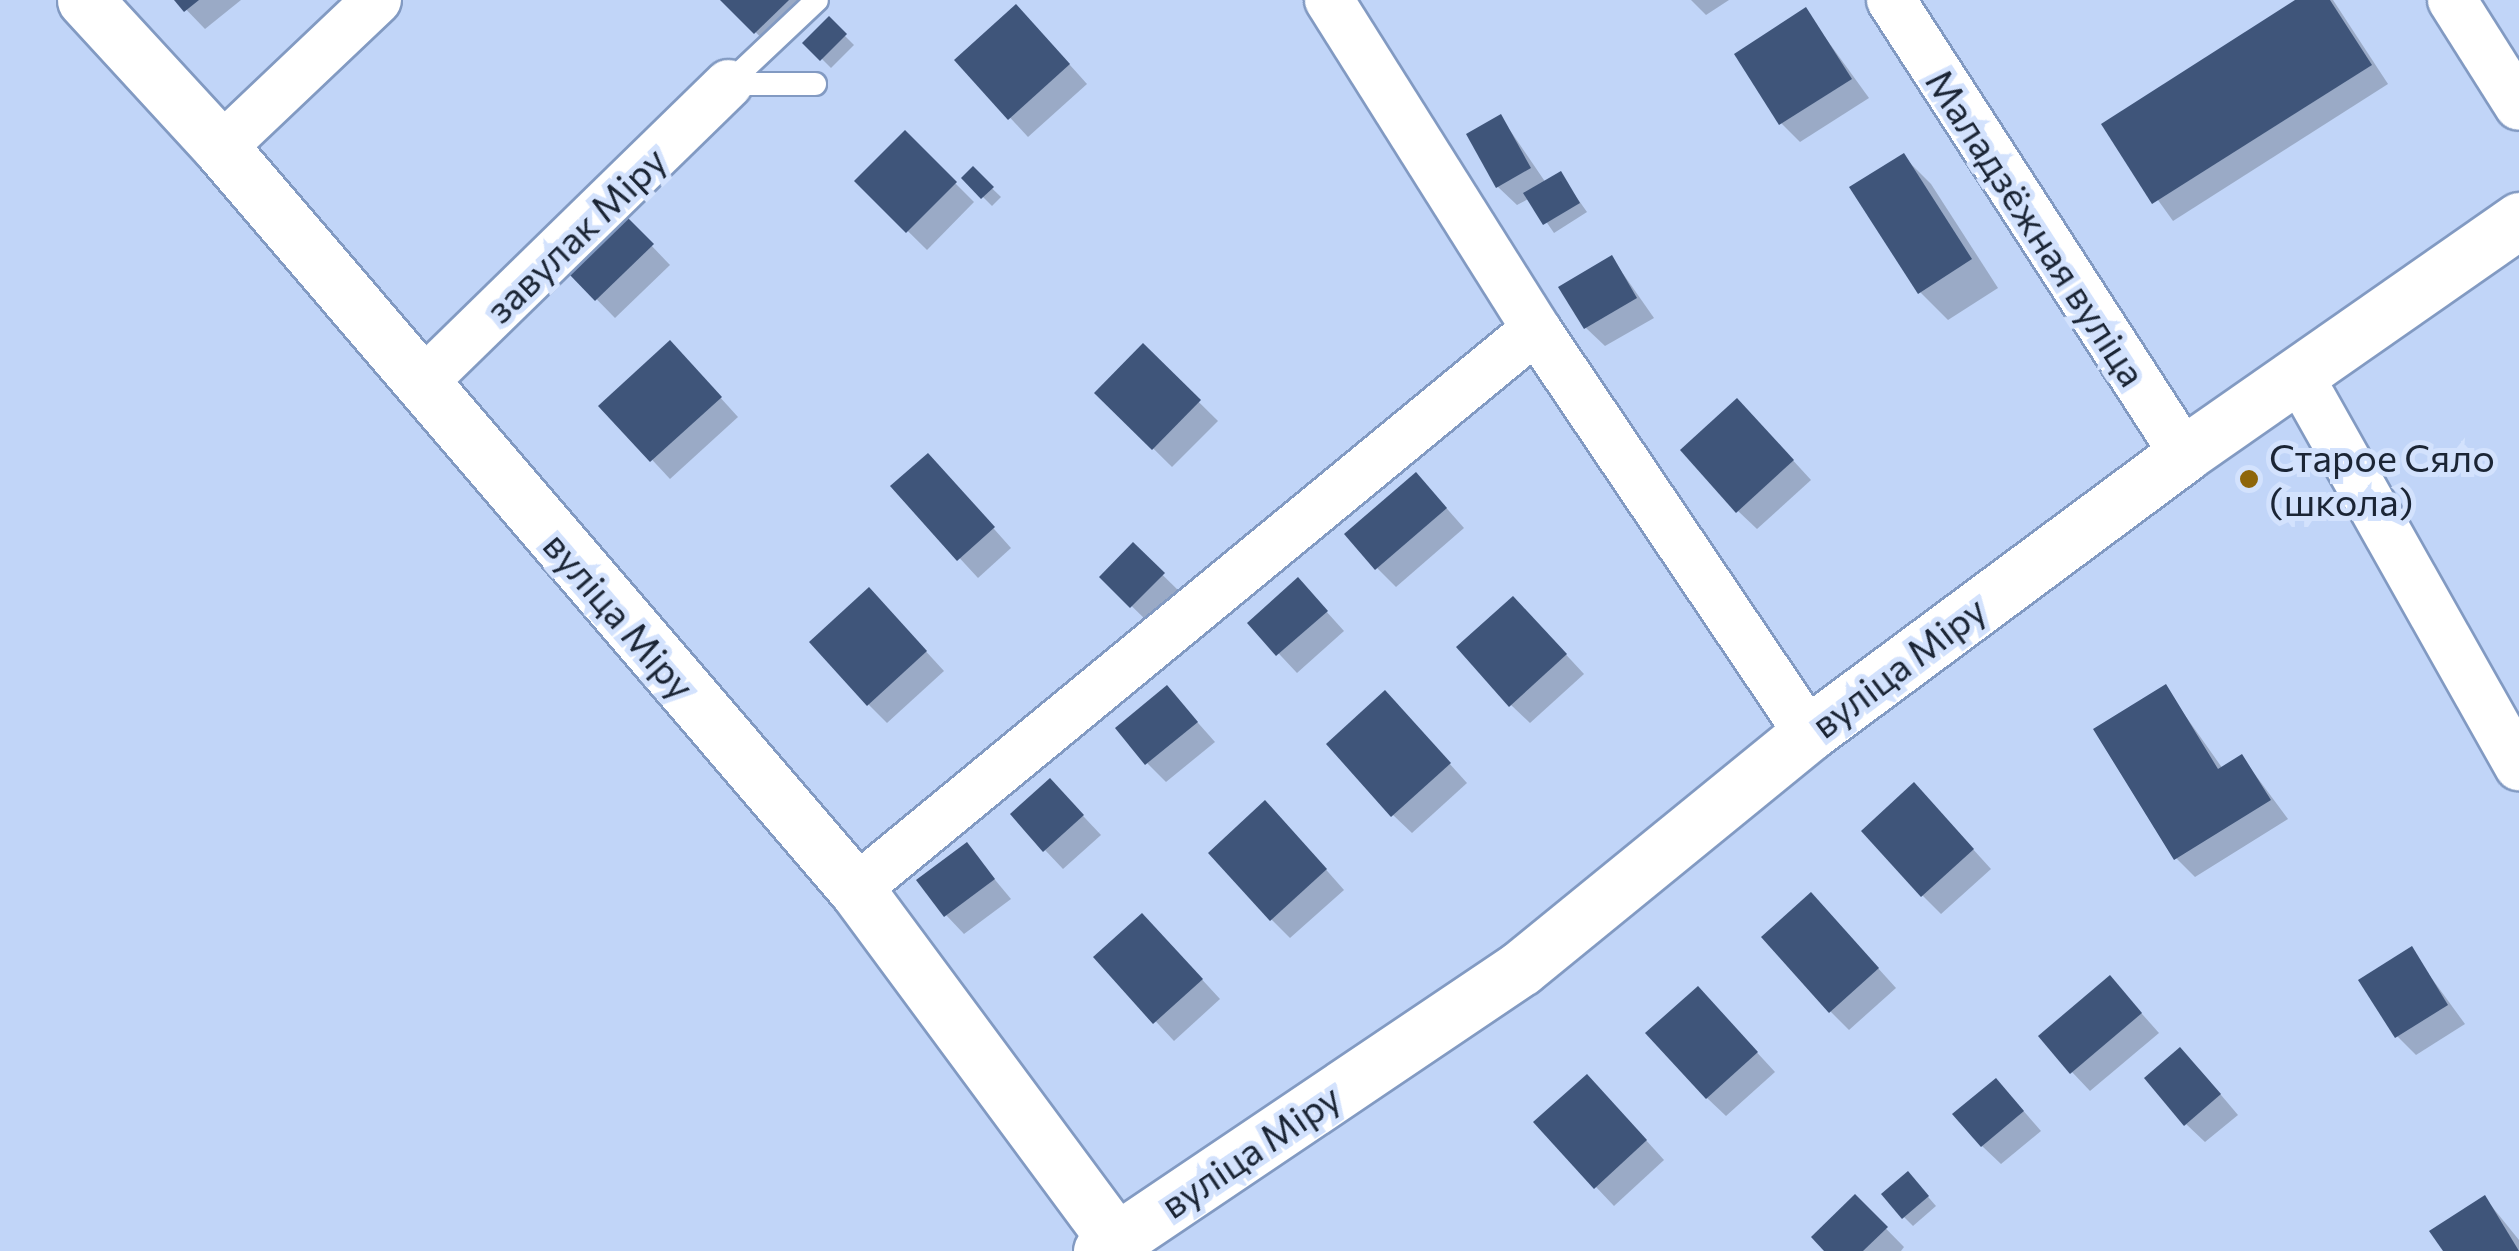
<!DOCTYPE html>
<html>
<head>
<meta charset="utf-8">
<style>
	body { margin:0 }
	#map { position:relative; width:2519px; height:1251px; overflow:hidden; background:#c1d5f8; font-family:Commissioner,sans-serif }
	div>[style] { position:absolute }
	.shadow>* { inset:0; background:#0003 }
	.building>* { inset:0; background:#3f557a }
	.roads { filter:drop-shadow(2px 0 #829ac2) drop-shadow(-2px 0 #829ac2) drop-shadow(0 2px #829ac2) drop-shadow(0 -2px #829ac2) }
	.service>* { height:22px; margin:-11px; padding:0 11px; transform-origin:11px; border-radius:11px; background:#fff }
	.minor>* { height:48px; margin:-24px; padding:0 24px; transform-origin:24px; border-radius:24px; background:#fff }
	.tertiary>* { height:55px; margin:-27.5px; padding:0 27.5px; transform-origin:27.5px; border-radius:27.5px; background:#fff }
	.dots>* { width:28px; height:28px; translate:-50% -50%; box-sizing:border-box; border:5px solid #d3e2fd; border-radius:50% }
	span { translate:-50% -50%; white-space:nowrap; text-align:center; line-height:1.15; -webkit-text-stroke:10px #d3e2fd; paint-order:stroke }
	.street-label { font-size:38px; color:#1b2535 }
	.poi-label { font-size:38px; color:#1b2535 }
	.left { translate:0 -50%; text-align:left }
</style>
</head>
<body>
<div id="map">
	<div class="shadow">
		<i style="clip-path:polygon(177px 0,241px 0,205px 29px)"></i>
		<i style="clip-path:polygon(724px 0,827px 0,774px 51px)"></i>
		<i style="clip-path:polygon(1691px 0,1729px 0,1706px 15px)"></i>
		<i style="clip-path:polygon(2300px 0,2333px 0,2388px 84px,2173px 221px,2104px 125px)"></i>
		<i style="clip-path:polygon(1806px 11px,1869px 98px,1800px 142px,1781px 123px)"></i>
		<i style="clip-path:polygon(829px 20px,854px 45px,831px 68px,806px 43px)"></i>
		<i style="clip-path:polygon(1035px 26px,1087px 84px,1028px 137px,957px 60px)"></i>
		<i style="clip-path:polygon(1501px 117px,1546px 183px,1560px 174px,1587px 212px,1554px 233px,1530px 198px,1517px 205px,1498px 187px)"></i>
		<i style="clip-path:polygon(905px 133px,974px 202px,927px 250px,857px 181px)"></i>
		<i style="clip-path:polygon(1903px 156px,1931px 184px,1998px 288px,1948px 320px,1920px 292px)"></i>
		<i style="clip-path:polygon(973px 170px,1001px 197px,992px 206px,964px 178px)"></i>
		<i style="clip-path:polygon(627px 220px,670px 265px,615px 318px,572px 274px)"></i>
		<i style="clip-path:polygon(1612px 258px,1654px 318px,1605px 346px,1586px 328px)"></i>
		<i style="clip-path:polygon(1143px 347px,1218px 421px,1172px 467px,1097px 393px)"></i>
		<i style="clip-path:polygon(688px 362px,738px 417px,670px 479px,602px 406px)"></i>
		<i style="clip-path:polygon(1756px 420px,1811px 480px,1757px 529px,1738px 511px)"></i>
		<i style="clip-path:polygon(946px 475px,1011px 548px,978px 578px,894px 487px)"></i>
		<i style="clip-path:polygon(1434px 494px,1464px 528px,1396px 587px,1377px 568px)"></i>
		<i style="clip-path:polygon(1133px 546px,1182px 594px,1151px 625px,1102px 577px)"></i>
		<i style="clip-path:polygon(1316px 600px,1344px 631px,1297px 673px,1250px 623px)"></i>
		<i style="clip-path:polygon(887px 609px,944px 671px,887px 723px,868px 704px)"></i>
		<i style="clip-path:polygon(1532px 618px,1584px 674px,1530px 723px,1511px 705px)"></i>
		<i style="clip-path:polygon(2165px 687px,2223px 769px,2242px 757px,2288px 819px,2195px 877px,2176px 858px)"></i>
		<i style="clip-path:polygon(1167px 688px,1215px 742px,1166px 782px,1147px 763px)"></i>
		<i style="clip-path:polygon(1403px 712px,1467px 783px,1412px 833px,1393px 815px)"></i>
		<i style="clip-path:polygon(1069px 801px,1101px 835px,1063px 869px,1045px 850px)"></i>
		<i style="clip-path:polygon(1932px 804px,1991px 869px,1941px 914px,1922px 895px)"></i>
		<i style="clip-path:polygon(1284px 822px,1344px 890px,1290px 938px,1271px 919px)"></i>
		<i style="clip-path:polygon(966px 845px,1011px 899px,964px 934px,946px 915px)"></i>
		<i style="clip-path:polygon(1829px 914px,1896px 988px,1849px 1030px,1830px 1011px)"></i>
		<i style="clip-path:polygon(1161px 935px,1220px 999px,1174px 1041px,1096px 957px)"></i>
		<i style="clip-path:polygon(2411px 950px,2465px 1024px,2416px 1055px,2397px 1036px)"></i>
		<i style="clip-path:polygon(2110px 978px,2159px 1033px,2090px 1091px,2072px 1072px)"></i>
		<i style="clip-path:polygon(1716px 1008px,1775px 1072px,1726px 1116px,1707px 1098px)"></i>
		<i style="clip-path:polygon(2199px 1069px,2238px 1115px,2205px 1142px,2186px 1124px)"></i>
		<i style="clip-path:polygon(1606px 1096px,1664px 1160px,1614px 1206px,1596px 1187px)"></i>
		<i style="clip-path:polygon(2014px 1100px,2041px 1131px,2001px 1164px,1982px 1146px)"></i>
		<i style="clip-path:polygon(1916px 1183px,1936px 1206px,1913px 1226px,1904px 1217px)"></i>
		<i style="clip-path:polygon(1855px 1197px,1904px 1247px,1901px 1251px,1828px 1251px)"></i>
		<i style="clip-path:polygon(2485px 1198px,2519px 1240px,2519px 1251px,2446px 1251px)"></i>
	</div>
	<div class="building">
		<i style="clip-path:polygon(174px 0,199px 0,184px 12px)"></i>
		<i style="clip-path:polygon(720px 0,789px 0,754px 34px)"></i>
		<i style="clip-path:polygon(2295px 0,2330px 0,2372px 65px,2152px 204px,2101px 124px)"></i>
		<i style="clip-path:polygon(1016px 4px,1070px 64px,1008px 120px,954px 60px)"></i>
		<i style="clip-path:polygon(1806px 7px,1852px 79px,1779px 125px,1734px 54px)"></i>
		<i style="clip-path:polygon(829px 16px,847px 34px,820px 61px,802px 43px)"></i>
		<i style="clip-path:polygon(1501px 114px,1531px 168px,1496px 188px,1466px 134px)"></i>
		<i style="clip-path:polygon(905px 130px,957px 182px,906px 233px,854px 181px)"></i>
		<i style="clip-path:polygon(1904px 153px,1972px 259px,1918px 294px,1849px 187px)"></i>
		<i style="clip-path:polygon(973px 166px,994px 187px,981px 199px,961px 178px)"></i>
		<i style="clip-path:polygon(1561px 171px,1580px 203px,1543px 225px,1523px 193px)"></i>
		<i style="clip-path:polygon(627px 217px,654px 244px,595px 301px,568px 273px)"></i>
		<i style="clip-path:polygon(1612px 255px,1637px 298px,1584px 329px,1558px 287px)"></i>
		<i style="clip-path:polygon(670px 340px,722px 397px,650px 462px,598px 406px)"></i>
		<i style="clip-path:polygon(1143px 343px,1201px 400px,1152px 450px,1094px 393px)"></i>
		<i style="clip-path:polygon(1737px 398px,1794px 460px,1736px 513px,1680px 450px)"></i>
		<i style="clip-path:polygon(928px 453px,995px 527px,957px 561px,890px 486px)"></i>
		<i style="clip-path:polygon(1416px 472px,1447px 508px,1375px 570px,1344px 534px)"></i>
		<i style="clip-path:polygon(1133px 542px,1165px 573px,1130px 608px,1099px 577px)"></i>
		<i style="clip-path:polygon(1298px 577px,1328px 611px,1276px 656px,1247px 623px)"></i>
		<i style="clip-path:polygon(869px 587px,927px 651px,867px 706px,809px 642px)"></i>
		<i style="clip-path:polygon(1513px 596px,1567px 654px,1509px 707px,1456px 647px)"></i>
		<i style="clip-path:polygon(2166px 684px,2218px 769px,2242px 754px,2271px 800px,2174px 860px,2093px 729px)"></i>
		<i style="clip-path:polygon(1167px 685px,1198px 722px,1145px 765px,1115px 728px)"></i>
		<i style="clip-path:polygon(1385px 690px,1451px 763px,1391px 817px,1326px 744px)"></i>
		<i style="clip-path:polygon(1050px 778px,1084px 815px,1043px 852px,1010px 814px)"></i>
		<i style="clip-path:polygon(1914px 782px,1974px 849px,1921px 897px,1861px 831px)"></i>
		<i style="clip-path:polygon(1265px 800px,1327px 869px,1270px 921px,1208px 853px)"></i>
		<i style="clip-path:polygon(967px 842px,995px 879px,944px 917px,916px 880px)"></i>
		<i style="clip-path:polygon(1811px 892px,1879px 968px,1829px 1013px,1761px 937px)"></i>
		<i style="clip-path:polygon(1142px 913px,1203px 979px,1153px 1024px,1093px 957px)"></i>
		<i style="clip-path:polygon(2412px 946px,2448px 1005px,2395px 1038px,2358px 980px)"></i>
		<i style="clip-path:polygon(2110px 975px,2142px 1013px,2070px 1074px,2038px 1036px)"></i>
		<i style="clip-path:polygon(1698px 986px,1758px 1052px,1706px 1099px,1645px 1033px)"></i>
		<i style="clip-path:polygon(2180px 1047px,2221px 1094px,2184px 1126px,2144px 1078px)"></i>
		<i style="clip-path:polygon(1587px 1074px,1647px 1140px,1594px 1189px,1533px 1122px)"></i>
		<i style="clip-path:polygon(1996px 1078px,2024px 1111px,1981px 1147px,1952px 1114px)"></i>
		<i style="clip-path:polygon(1908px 1171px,1929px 1196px,1902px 1219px,1881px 1194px)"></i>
		<i style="clip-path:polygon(1855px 1194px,1888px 1227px,1863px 1251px,1824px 1251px,1811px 1237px)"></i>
		<i style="clip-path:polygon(2485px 1195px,2519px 1251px,2443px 1251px,2429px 1231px)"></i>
	</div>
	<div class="roads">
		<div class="service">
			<i style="left:728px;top:84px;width:122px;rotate:-43.3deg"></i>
			<i style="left:728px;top:84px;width:87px"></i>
		</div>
		<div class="minor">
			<i style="left:1329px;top:0;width:389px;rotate:57.8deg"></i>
			<i style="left:1536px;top:329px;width:488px;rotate:56deg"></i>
			<i style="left:1891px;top:0;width:540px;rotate:57.16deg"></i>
			<i style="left:2452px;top:0;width:125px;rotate:57.7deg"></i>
			<i style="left:221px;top:148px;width:215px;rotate:-43.5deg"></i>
			<i style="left:2299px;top:376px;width:448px;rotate:60.6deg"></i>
			<i style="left:422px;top:383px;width:428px;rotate:-44.3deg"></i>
			<i style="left:856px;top:889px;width:881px;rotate:-39.47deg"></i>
		</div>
		<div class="tertiary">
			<i style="left:85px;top:0;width:201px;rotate:47.4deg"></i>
			<i style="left:221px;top:148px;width:976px;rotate:49.41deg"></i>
			<i style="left:856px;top:889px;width:438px;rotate:53.5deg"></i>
			<i style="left:1101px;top:1251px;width:506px;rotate:-33.97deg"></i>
			<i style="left:1521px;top:968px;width:372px;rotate:-39.2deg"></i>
			<i style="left:1809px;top:733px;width:467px;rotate:-36.6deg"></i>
			<i style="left:2184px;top:454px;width:409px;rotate:-34.9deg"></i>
		</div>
	</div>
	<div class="dots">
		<i style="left:2249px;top:479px;background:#8e660b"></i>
	</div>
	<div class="street-label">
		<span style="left:2037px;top:227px;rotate:57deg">Маладзёжная вуліца</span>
		<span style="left:575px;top:234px;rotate:-44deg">завулак Міру</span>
		<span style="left:620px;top:615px;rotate:49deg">вуліца Міру</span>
		<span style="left:1898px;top:666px;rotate:-37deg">вуліца Міру</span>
		<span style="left:1250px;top:1150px;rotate:-34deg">вуліца Міру</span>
	</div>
	<div class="poi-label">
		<span class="left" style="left:2269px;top:479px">Старое Сяло<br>(школа)</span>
	</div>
</div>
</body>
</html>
